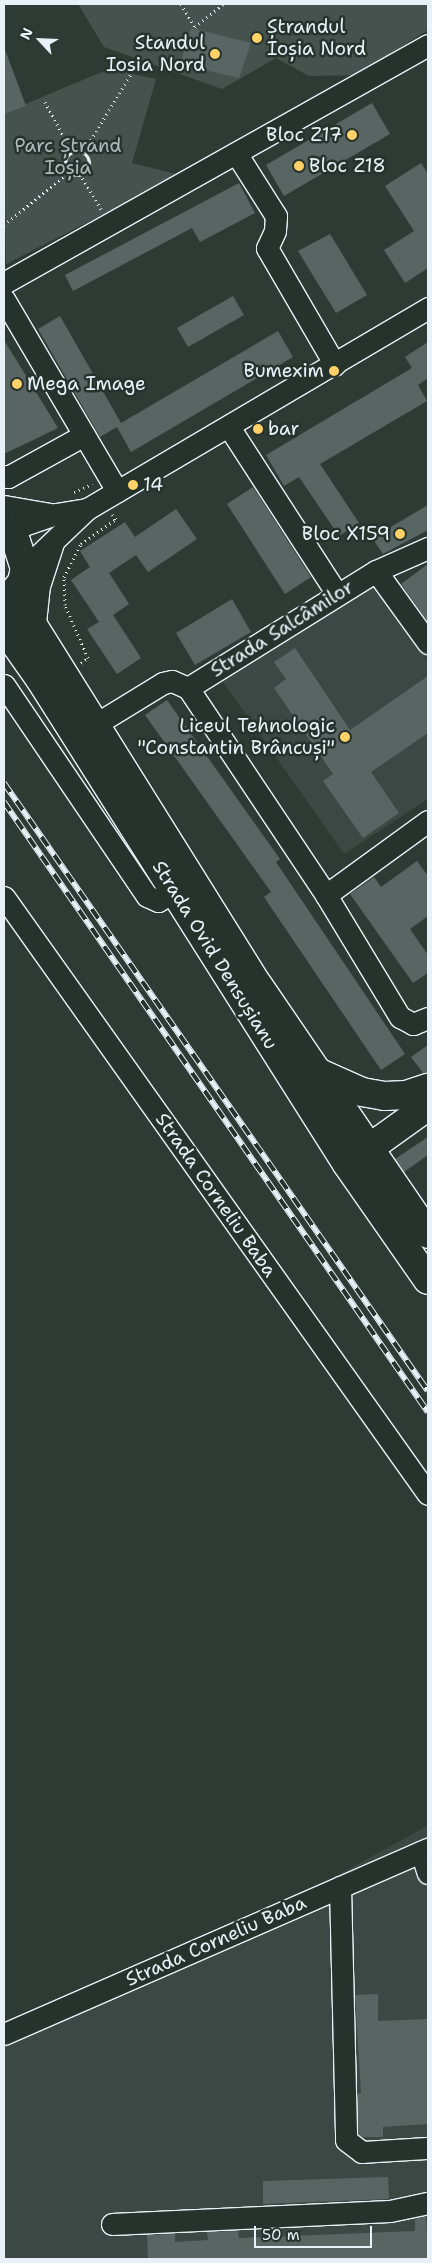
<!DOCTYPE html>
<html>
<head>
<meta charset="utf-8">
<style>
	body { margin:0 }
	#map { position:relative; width:432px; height:2263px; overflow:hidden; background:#2e3b35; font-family:"Shantell Sans",sans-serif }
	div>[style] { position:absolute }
	.built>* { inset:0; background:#3b4843 }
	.green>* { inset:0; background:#45524e }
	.building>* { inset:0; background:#596563 }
	.path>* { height:3px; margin-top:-1.5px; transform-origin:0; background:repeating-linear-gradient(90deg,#e8f1f8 0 1px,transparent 0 5px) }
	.path>.ring { margin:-1.5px; padding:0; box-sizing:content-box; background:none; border:3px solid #e8f1f8; border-radius:50% }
	.roads { filter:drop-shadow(1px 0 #e8f1f8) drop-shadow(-1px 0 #e8f1f8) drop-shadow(0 1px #e8f1f8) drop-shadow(0 -1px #e8f1f8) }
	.minor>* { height:21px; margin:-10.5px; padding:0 10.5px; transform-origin:10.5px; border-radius:10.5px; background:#26332d }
	.major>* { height:28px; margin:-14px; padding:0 14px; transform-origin:14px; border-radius:14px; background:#26332d }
	.rail>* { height:5.5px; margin-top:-2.75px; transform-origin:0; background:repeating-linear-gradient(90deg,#26332d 0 11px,#e8f1f8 0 22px); box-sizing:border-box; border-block:1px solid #e8f1f8 }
	.dots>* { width:14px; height:14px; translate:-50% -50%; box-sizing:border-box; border:2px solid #26332d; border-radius:50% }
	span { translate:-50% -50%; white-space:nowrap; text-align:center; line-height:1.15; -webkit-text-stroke:5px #26332d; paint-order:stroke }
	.poi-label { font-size:19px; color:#e8f1f8 }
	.left { translate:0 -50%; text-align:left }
	.right { translate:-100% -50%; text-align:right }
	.park-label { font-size:19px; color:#afb9bc }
	.street-label { font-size:19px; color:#e8f1f8 }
	.frame { position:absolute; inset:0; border:5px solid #e8f1f8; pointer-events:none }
	.north { position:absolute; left:15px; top:15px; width:50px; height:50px; -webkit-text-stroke:4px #26332d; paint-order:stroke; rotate:295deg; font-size:14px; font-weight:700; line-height:20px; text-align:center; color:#e8f1f8 }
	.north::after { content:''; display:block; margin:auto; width:18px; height:22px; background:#e8f1f8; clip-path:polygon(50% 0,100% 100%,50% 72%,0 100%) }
	.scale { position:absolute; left:254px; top:2226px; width:118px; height:22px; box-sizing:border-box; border:2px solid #e8f1f8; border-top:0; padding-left:6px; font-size:15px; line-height:18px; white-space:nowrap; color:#e8f1f8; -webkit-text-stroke:4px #26332d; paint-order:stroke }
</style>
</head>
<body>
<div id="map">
	<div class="built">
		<i style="clip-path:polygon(372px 577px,428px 661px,428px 799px,344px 854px,219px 676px)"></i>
		<i style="clip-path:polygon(427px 1826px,428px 2259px,4px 2259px,4px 2040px,271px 1912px)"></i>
	</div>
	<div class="green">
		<i style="clip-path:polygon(78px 4px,428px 4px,428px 30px,356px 75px,309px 76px,276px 58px,222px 89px,104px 47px)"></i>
		<i style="clip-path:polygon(109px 69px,156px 79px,132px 163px,180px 175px,6px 264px,4px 113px)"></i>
	</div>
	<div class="building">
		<i style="clip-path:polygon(191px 28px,251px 43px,239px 78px,180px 64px)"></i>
		<i style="clip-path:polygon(4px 47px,26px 106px,4px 114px)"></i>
		<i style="clip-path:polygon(372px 103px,390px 134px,284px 196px,266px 165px)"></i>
		<i style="clip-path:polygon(421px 163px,428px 174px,428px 268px,405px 283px,384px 250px,414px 231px,385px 186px)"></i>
		<i style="clip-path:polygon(239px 183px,255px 213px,200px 242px,192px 228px,73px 291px,65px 275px)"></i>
		<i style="clip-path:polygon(330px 234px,367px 295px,336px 313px,298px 251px)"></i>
		<i style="clip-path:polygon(233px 296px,244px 315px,188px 347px,177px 328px)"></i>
		<i style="clip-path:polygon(60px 316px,121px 423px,278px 331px,293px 357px,131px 452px,117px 427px,100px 437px,38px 329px)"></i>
		<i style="clip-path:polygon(4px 340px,58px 428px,4px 454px)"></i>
		<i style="clip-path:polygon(428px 342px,428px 378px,418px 385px,427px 401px,320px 464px,359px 523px,339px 536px,299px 477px,284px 486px,266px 455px,412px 368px,405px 357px)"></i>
		<i style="clip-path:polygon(253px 487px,311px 577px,285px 594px,227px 504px)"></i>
		<i style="clip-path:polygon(428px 505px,428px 530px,383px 554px,372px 538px)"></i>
		<i style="clip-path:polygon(176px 509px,197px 539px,148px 572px,136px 555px,109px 573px,129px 604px,113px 615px,141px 658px,117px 674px,87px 629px,99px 622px,71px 580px,90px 567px,80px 551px,125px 522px,135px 537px)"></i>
		<i style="clip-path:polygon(428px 564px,428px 622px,401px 584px)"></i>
		<i style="clip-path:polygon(232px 599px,251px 632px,195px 665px,176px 633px)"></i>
		<i style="clip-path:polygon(295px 648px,350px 730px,428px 676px,428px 733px,371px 772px,399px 813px,363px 838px,323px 781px,333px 774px,274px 688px,286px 679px,274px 662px)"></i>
		<i style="clip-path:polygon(167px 700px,280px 859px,276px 862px,405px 1054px,381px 1070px,264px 897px,271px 892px,145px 715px)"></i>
		<i style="clip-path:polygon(417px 861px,428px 876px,428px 916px,410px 929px,428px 955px,428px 973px,413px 983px,350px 894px,374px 877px,381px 887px)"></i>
		<i style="clip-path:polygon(428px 1045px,428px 1073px,423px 1073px,411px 1057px)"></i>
		<i style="clip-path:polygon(428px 1137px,428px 1155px,404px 1172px,395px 1159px)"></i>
		<i style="clip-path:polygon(378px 1994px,378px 2021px,428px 2019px,428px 2124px,383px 2127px,383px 2137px,363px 2137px,358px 2134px,357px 2094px,361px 2093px,355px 1995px)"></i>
		<i style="clip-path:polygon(388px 2177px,389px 2199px,263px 2204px,263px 2181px)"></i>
		<i style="clip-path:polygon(426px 2216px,428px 2259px,148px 2259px,147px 2235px,175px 2234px,175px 2242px,208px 2240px,207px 2232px,238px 2231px,239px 2238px,415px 2231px,415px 2219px)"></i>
	</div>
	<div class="path">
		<i style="left:181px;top:4px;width:27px;rotate:59deg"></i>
		<i style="left:195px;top:27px;width:36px;rotate:-39deg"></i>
		<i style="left:45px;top:102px;width:57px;rotate:61.6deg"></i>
		<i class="ring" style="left:65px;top:151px;width:21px;height:21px"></i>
		<i style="left:83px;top:153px;width:102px;rotate:-58.7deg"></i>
		<i style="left:80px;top:174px;width:41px;rotate:59deg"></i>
		<i style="left:4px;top:225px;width:84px;rotate:-39.2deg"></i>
		<i style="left:74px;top:492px;width:20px;rotate:-24deg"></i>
		<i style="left:81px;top:663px;width:9px;rotate:-36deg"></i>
		<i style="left:88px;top:658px;width:58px;rotate:-113.5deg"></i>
		<i style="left:65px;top:605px;width:28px;rotate:-92deg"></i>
		<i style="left:64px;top:577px;width:37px;rotate:-63deg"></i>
		<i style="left:81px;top:544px;width:43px;rotate:-35.5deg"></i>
		<i style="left:116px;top:519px;width:6px;rotate:-129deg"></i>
	</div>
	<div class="roads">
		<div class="minor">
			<i style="left:236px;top:153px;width:75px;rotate:57.6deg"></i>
			<i style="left:276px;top:216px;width:15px;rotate:94deg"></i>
			<i style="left:275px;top:231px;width:19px;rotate:115deg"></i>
			<i style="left:267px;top:248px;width:135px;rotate:59.8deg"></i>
			<i style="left:4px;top:283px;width:486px;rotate:-29.3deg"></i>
			<i style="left:4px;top:299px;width:223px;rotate:59.5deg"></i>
			<i style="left:229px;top:427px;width:199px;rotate:57.1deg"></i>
			<i style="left:4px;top:476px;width:4px;rotate:14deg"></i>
			<i style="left:8px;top:477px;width:87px;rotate:-28.9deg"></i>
			<i style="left:4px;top:506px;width:47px;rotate:9.9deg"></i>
			<i style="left:6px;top:531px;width:53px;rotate:-18.8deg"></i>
			<i style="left:56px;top:514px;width:31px;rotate:-9deg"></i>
			<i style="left:25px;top:568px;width:86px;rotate:-43.6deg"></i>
			<i style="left:87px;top:509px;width:396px;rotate:-30.5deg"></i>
			<i style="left:376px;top:571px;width:89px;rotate:54.2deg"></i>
			<i style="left:35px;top:623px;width:37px;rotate:-84deg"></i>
			<i style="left:39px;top:586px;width:45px;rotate:-72deg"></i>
			<i style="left:4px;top:685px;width:255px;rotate:55.9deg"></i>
			<i style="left:147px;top:896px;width:12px;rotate:24deg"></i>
			<i style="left:158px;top:901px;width:19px;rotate:-32deg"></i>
			<i style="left:188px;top:688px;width:221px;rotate:-31.9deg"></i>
			<i style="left:376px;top:571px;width:57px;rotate:-23.9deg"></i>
			<i style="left:96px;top:724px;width:79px;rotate:-31.5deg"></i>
			<i style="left:163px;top:683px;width:9px;rotate:-13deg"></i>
			<i style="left:172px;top:681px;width:17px;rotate:24deg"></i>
			<i style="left:188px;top:688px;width:249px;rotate:56.3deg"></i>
			<i style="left:326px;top:895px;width:143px;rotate:58.8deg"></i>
			<i style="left:400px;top:1017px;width:15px;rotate:28deg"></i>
			<i style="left:413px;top:1024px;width:16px;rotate:-22deg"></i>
			<i style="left:326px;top:895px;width:126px;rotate:-36deg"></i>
			<i style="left:4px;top:897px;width:732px;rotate:54.62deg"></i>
			<i style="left:421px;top:1852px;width:22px;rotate:72deg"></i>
			<i style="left:340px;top:1887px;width:253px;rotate:88.6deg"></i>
			<i style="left:346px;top:2140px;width:20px;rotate:37deg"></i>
			<i style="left:362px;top:2152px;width:66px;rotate:-3.5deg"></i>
			<i style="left:4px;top:2034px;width:463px;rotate:-23.6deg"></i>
			<i style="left:112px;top:2224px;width:278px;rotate:-2.7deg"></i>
			<i style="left:390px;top:2211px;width:39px;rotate:-12deg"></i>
		</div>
		<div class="major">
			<i style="left:4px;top:530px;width:16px;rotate:43deg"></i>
			<i style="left:16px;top:541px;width:28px;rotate:72deg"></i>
			<i style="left:25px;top:568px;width:14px;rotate:102deg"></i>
			<i style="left:22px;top:582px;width:28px;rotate:129deg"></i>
			<i style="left:14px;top:595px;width:460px;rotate:58deg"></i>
			<i style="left:258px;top:985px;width:301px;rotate:55.7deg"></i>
			<i style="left:4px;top:628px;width:62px;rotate:54.8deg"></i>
			<i style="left:40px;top:679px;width:574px;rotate:57.67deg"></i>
			<i style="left:347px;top:1164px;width:141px;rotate:55.1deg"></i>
			<i style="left:315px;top:1071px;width:51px;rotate:24.1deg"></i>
			<i style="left:362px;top:1092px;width:23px;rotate:10deg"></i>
			<i style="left:385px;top:1096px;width:21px;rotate:-3deg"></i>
			<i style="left:406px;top:1095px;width:23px;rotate:-18deg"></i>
			<i style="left:354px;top:1159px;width:91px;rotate:-35.6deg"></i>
		</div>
	</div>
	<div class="rail">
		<i style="left:4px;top:783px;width:741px;rotate:55.11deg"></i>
		<i style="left:4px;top:802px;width:743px;rotate:55.2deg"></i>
	</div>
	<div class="dots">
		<i style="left:257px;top:38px;background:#ffd166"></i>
		<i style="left:215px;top:54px;background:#ffd166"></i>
		<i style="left:352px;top:135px;background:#ffd166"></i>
		<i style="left:299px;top:166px;background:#ffd166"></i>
		<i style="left:334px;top:371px;background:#ffd166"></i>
		<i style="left:17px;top:384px;background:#ffd166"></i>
		<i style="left:258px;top:429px;background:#ffd166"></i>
		<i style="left:133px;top:485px;background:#ffd166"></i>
		<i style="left:400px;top:534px;background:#ffd166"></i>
		<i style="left:345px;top:737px;background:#ffd166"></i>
	</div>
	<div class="poi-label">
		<span class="left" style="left:267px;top:38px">Ștrandul<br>Ioșia Nord</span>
		<span class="right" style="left:205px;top:54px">Standul<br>Iosia Nord</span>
		<span class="right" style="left:342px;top:135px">Bloc Z17</span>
		<span class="left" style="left:309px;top:166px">Bloc Z18</span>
		<span class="right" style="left:324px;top:371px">Bumexim</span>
		<span class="left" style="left:27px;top:384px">Mega Image</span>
		<span class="left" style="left:268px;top:429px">bar</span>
		<span class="left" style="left:143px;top:485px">14</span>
		<span class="right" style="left:390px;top:534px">Bloc X159</span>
		<span class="right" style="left:335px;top:737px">Liceul Tehnologic<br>"Constantin Brâncuși"</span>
	</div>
	<div class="park-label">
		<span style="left:68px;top:157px">Parc Ștrand<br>Ioșia</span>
	</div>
	<div class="street-label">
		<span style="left:282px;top:629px;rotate:-32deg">Strada Salcâmilor</span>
		<span style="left:215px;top:955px;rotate:58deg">Strada Ovid Densușianu</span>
		<span style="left:216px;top:1195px;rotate:55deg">Strada Corneliu Baba</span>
		<span style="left:216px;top:1941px;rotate:-24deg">Strada Corneliu Baba</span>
	</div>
	<div class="frame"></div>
	<div class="north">N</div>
	<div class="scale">50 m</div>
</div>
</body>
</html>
